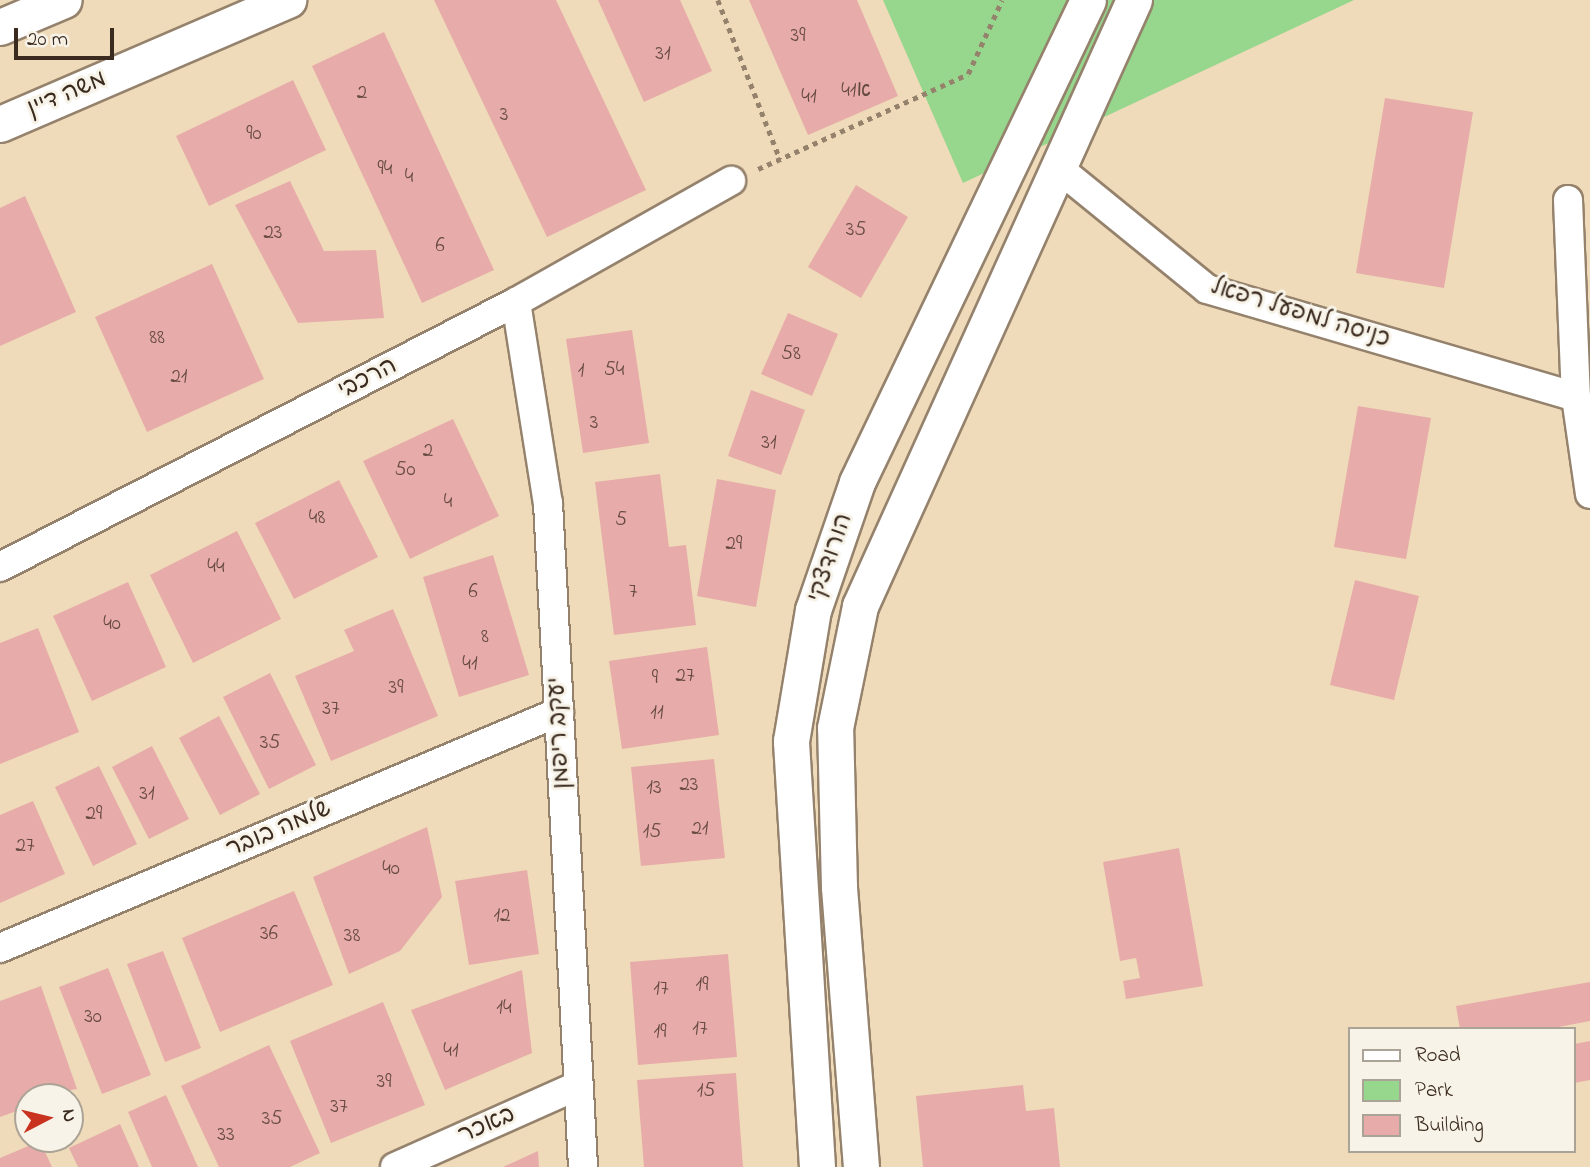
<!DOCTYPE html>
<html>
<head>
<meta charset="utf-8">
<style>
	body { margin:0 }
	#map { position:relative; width:1590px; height:1167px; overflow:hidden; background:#efdbb9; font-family:"Indie Flower","Playpen Sans Hebrew",sans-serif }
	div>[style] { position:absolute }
	.green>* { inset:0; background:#96d68d }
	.building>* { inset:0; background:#e7aca9 }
	.path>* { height:4.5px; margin-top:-2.25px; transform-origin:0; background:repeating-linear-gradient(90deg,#95826c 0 5px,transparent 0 10px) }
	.roads { filter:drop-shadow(2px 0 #95826c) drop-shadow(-2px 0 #95826c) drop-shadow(0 2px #95826c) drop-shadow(0 -2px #95826c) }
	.minor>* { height:28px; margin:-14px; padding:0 14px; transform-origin:14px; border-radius:14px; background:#fff }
	.tertiary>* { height:35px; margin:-17.5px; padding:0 17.5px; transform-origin:17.5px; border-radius:17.5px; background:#fff }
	span { translate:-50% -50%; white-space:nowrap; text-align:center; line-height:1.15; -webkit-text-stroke:6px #f7f3e8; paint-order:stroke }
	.number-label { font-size:21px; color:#664a41 }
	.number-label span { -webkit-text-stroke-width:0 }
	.street-label { font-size:24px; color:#3b2a1e }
	.legend { position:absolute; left:1348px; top:1027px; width:228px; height:126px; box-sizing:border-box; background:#f7f3e8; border:2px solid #aca397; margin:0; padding:9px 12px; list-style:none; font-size:21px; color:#3b2a1e }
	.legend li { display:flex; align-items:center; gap:14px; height:35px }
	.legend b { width:35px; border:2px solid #aca397 }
	.north { position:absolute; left:14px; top:1083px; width:70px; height:70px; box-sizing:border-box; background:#f7f3e8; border:2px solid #aca397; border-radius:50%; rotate:83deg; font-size:19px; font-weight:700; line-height:28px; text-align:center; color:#3b2a1e }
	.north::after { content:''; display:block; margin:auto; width:24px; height:32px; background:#c8321e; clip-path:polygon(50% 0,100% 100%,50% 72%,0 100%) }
	.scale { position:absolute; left:14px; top:28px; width:100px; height:32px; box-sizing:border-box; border:4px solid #3b2a1e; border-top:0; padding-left:9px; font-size:21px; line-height:24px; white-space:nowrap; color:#3b2a1e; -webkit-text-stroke:5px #f7f3e8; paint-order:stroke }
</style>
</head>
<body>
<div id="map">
	<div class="green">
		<i style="clip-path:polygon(883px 0,1354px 0,963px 183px)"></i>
	</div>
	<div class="building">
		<i style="clip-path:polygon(434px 0,556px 0,646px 190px,547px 237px)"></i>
		<i style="clip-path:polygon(598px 0,680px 0,712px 71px,644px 102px)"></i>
		<i style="clip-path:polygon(749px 0,857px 0,898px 96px,808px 135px)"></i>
		<i style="clip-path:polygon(384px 32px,494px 270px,422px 303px,312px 66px)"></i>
		<i style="clip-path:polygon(293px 80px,326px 150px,209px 206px,176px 136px)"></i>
		<i style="clip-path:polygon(1385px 98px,1473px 112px,1444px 288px,1356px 273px)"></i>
		<i style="clip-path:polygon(290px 181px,324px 251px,376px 250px,384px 318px,298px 323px,235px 205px)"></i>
		<i style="clip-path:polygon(856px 185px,908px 217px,861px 298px,808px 267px)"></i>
		<i style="clip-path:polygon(25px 196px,76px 312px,0 346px,0 208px)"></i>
		<i style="clip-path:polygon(212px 264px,264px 379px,147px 432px,95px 317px)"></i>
		<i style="clip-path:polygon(788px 313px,838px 334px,812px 396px,761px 374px)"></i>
		<i style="clip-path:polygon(632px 330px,649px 443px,583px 453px,566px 339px)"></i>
		<i style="clip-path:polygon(751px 390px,805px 410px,781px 475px,728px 456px)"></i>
		<i style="clip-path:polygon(1358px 406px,1431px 418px,1406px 559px,1334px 547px)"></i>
		<i style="clip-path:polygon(453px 419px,499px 516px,410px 559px,363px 461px)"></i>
		<i style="clip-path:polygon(660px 474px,669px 547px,686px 545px,696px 625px,614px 635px,595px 482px)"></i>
		<i style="clip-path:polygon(717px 479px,776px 490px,756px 607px,697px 596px)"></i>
		<i style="clip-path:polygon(339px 480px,378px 557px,294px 599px,255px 523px)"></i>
		<i style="clip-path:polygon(237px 531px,281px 619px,193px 663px,150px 575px)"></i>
		<i style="clip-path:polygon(493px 555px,529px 675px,459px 697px,423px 577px)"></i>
		<i style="clip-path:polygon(1355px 580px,1419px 596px,1394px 700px,1330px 685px)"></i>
		<i style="clip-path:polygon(128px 582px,166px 667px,92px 701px,53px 616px)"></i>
		<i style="clip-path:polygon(393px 609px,438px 716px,331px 761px,295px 676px,354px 651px,344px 630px)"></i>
		<i style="clip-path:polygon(38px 628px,79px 732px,0 764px,0 643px)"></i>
		<i style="clip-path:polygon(707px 647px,719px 735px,622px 749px,609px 661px)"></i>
		<i style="clip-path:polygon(270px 673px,316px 765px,269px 789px,223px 697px)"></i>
		<i style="clip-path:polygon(219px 716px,260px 794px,220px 815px,179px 738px)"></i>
		<i style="clip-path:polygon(152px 746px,189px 819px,149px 839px,112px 767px)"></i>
		<i style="clip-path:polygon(714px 759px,725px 858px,641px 866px,631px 767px)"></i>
		<i style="clip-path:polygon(99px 766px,137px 844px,93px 866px,55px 787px)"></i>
		<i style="clip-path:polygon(33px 801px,65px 874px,0 903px,0 815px)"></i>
		<i style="clip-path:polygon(427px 827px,442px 897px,400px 951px,349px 974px,313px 877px)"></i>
		<i style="clip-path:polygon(1179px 848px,1203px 986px,1126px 999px,1123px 981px,1140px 978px,1136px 958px,1120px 961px,1103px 862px)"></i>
		<i style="clip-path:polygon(527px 870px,539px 954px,469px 965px,455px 881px)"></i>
		<i style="clip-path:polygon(294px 891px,333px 985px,220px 1032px,182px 938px)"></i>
		<i style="clip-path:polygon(163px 951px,201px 1048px,165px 1062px,127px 964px)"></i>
		<i style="clip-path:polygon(728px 954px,737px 1057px,638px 1065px,630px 962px)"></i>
		<i style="clip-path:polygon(108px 968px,151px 1075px,102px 1094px,59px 987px)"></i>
		<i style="clip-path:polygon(522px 970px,532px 1053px,445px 1090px,411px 1010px)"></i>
		<i style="clip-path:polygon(1590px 982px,1590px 1021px,1548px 1029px,1460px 1029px,1456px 1006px)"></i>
		<i style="clip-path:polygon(41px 986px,77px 1089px,28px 1097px,28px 1107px,0 1117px,0 1001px)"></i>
		<i style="clip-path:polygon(383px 1002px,425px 1105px,331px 1143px,290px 1041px)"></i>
		<i style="clip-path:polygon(1590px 1041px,1590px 1080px,1574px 1083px,1574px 1044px)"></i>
		<i style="clip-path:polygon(269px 1045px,320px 1153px,290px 1167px,219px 1167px,181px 1086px)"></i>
		<i style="clip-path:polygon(736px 1073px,743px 1167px,644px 1167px,637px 1080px)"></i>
		<i style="clip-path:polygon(1023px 1085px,1026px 1111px,1054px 1108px,1060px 1167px,923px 1167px,916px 1096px)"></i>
		<i style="clip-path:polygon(166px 1095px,198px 1167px,152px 1167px,128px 1112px)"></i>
		<i style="clip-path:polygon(120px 1124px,139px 1167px,78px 1167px,69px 1148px)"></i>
		<i style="clip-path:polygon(40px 1141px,52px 1167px,0 1167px,0 1158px)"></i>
		<i style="clip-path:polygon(538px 1151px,539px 1167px,503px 1167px)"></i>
	</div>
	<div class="path">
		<i style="left:718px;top:0;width:171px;rotate:68.7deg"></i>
		<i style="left:758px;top:169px;width:230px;rotate:-24.3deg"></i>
		<i style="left:968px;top:74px;width:81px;rotate:-65.3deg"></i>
	</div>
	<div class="roads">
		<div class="minor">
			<i style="left:1057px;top:167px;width:193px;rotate:39.1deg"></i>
			<i style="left:1207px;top:289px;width:384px;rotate:16.3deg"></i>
			<i style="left:1568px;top:200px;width:197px;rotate:87.7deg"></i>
			<i style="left:1576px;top:397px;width:98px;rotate:81.8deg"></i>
			<i style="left:516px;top:302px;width:204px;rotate:81deg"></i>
			<i style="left:548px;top:503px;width:665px;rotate:86.98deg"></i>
			<i style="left:0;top:567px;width:580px;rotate:-27.18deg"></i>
			<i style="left:516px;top:302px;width:247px;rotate:-29.4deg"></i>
			<i style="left:0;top:948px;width:607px;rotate:-22.89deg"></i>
			<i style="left:395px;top:1167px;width:201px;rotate:-24deg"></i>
		</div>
		<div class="tertiary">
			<i style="left:0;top:27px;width:69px;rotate:-22.9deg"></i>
			<i style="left:0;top:124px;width:314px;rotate:-23.3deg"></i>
			<i style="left:817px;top:1167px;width:427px;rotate:-93.5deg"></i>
			<i style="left:791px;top:741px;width:133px;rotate:-80.5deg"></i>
			<i style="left:813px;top:610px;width:135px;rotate:-71deg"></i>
			<i style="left:857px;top:482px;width:534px;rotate:-64.39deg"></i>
			<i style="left:861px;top:1167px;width:281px;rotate:-94.5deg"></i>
			<i style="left:839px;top:887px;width:159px;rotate:-91.4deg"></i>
			<i style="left:835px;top:728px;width:125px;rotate:-78.4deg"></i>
			<i style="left:860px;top:606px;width:665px;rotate:-65.67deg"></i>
		</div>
	</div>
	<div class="number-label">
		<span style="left:798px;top:36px">39</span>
		<span style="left:663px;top:54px">31</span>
		<span style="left:856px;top:91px">41א</span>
		<span style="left:362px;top:93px">2</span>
		<span style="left:809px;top:97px">41</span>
		<span style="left:504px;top:115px">3</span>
		<span style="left:254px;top:134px">90</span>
		<span style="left:385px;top:169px">94</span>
		<span style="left:409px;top:177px">4</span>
		<span style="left:856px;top:230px">35</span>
		<span style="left:273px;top:233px">23</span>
		<span style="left:440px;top:246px">6</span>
		<span style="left:157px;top:338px">88</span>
		<span style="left:791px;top:354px">58</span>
		<span style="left:614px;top:370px">54</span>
		<span style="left:581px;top:371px">1</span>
		<span style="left:179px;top:377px">21</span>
		<span style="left:594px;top:423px">3</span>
		<span style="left:769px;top:443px">31</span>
		<span style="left:428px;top:451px">2</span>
		<span style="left:405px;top:470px">50</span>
		<span style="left:448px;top:502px">4</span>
		<span style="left:317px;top:518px">48</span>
		<span style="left:621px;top:520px">5</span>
		<span style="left:734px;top:544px">29</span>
		<span style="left:216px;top:567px">44</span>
		<span style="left:473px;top:592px">6</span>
		<span style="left:633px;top:592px">7</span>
		<span style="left:112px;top:624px">40</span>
		<span style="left:485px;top:637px">8</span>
		<span style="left:470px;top:664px">41</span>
		<span style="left:685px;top:676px">27</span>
		<span style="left:655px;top:678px">9</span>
		<span style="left:396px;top:688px">39</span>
		<span style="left:331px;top:709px">37</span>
		<span style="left:657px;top:713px">11</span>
		<span style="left:270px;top:743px">35</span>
		<span style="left:689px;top:785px">23</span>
		<span style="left:654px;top:788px">13</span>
		<span style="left:147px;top:794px">31</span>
		<span style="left:94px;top:814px">29</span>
		<span style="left:700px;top:829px">21</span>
		<span style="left:652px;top:832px">15</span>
		<span style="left:25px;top:846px">27</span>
		<span style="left:391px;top:869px">40</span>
		<span style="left:502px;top:916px">12</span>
		<span style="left:269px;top:934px">36</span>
		<span style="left:352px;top:936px">38</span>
		<span style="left:702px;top:985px">19</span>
		<span style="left:661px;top:989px">17</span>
		<span style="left:504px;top:1008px">14</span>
		<span style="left:93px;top:1017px">30</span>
		<span style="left:700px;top:1029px">17</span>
		<span style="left:660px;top:1032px">19</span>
		<span style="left:451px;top:1051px">41</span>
		<span style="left:384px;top:1082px">39</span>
		<span style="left:706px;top:1091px">15</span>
		<span style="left:339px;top:1107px">37</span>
		<span style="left:272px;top:1119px">35</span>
		<span style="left:226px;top:1135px">33</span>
	</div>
	<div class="street-label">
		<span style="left:67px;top:95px;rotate:-23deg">משה דיין</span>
		<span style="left:1300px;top:314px;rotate:17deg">כניסה למפעל רפאל</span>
		<span style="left:368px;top:379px;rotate:-27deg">הרכבי</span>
		<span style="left:831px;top:558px;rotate:-71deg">הורודצקי</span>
		<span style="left:560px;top:733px;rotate:-93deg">יעקב ריפמן</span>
		<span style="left:279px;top:830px;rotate:-23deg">שלמה בובר</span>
		<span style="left:487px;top:1126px;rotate:-24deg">באכר</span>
	</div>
	<ul class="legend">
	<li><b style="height:9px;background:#fff"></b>Road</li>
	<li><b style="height:19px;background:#96d68d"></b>Park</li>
	<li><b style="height:19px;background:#e7aca9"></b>Building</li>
	</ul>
	<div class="north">N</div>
	<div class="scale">20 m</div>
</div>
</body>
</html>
